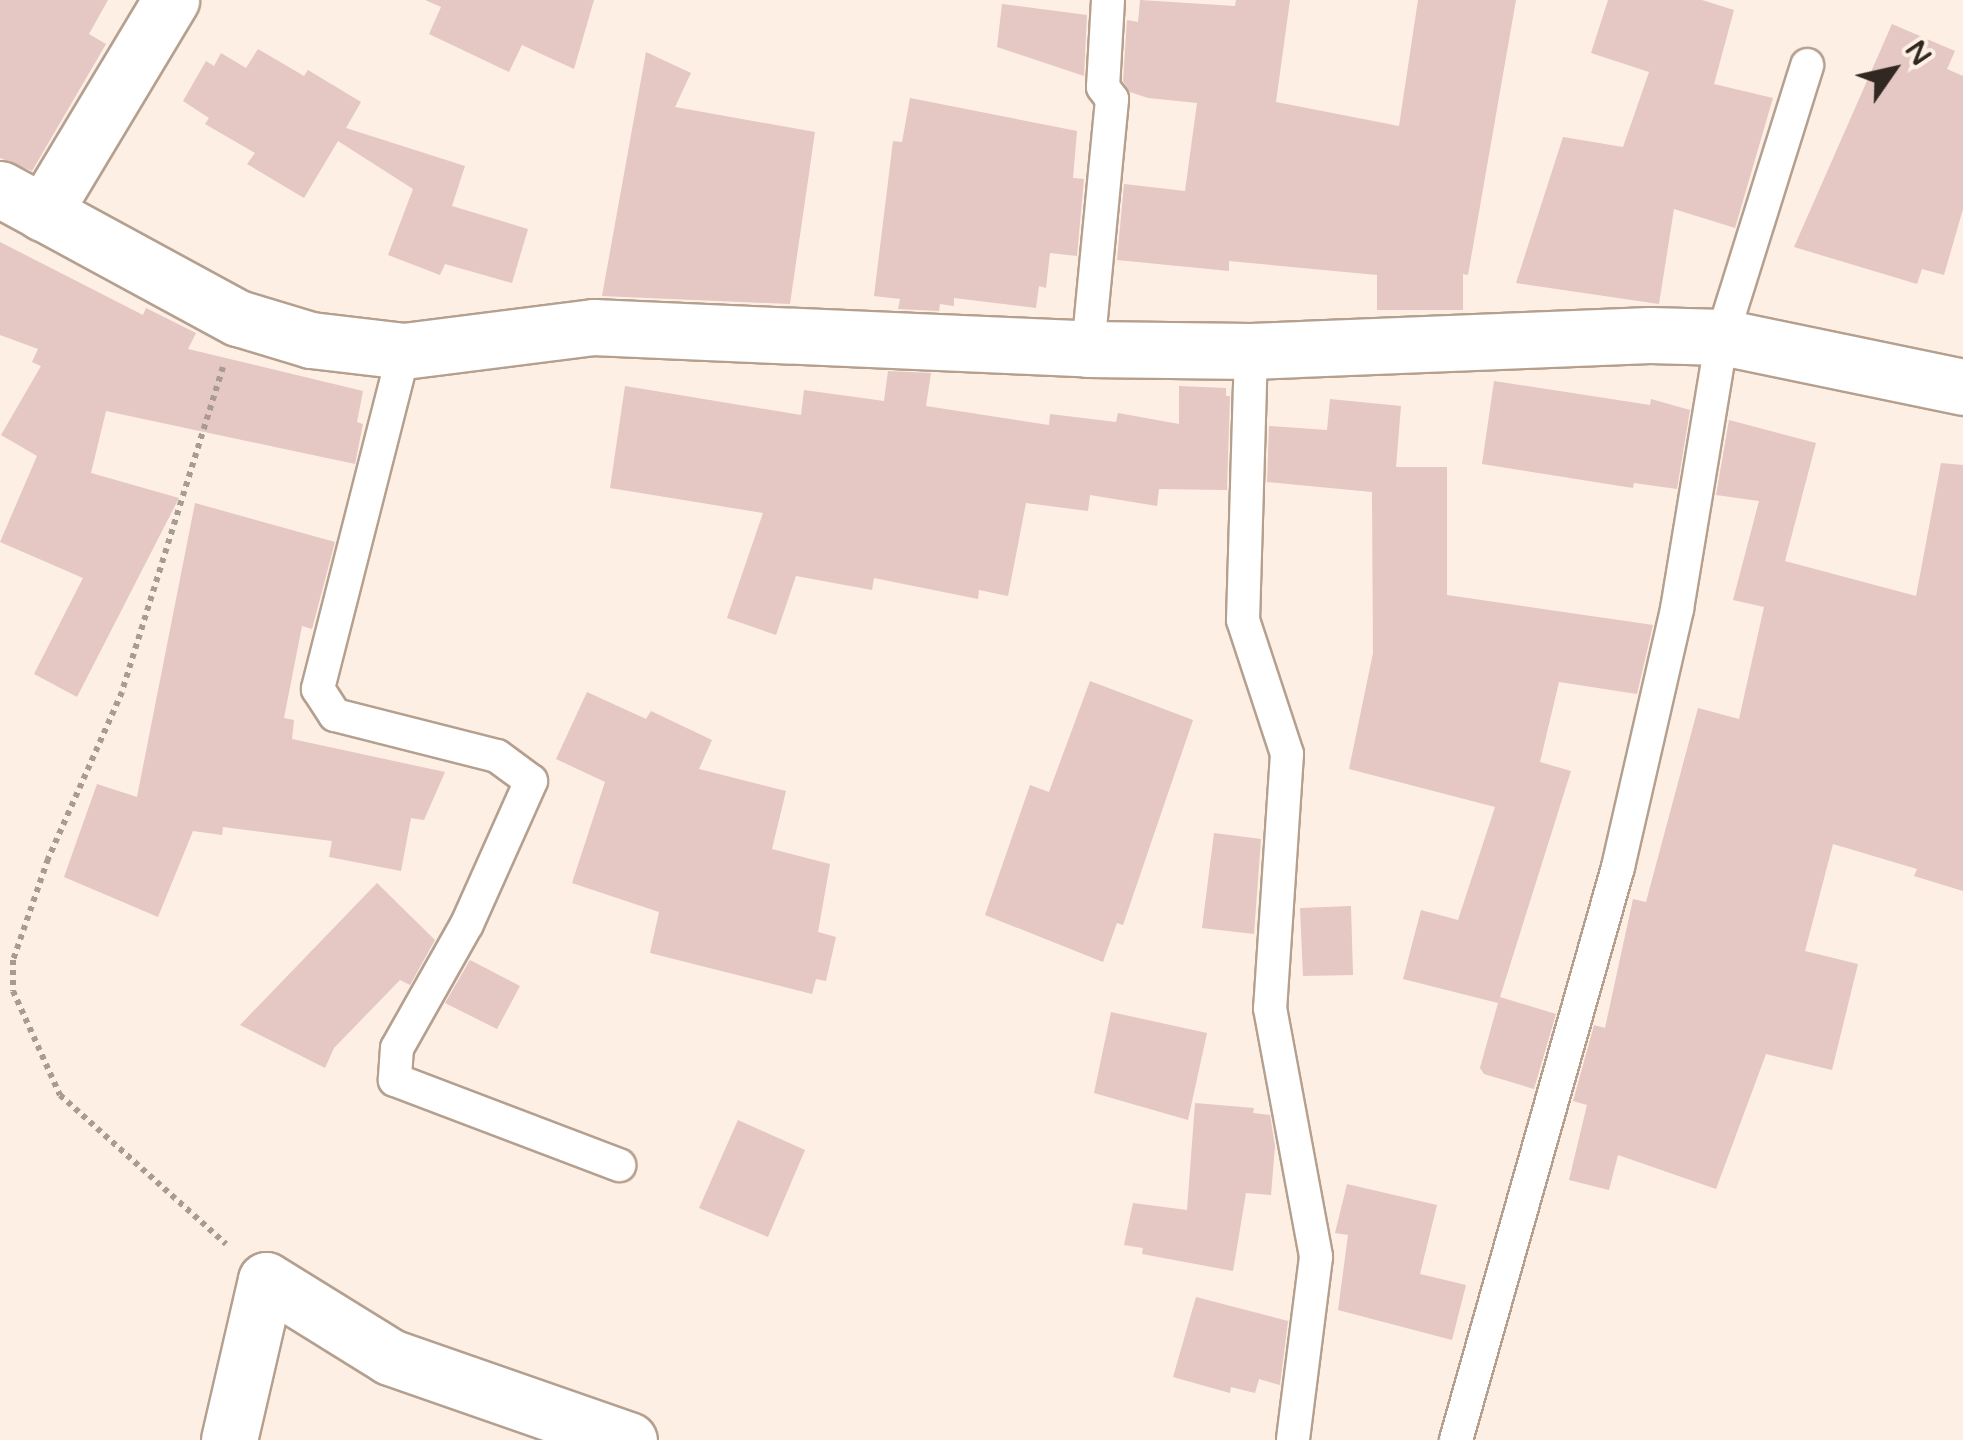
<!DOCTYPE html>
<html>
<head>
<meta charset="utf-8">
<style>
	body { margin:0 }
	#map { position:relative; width:1963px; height:1440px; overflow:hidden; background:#fdefe4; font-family:"Varela Round",sans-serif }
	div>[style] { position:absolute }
	.building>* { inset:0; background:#e5c7c3 }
	.path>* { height:6px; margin-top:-3px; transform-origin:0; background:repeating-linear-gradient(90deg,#a79b92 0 5px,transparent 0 10px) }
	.roads { filter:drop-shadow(2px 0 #b5a08f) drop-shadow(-2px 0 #b5a08f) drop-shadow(0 2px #b5a08f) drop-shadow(0 -2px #b5a08f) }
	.lane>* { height:32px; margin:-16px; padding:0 16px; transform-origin:16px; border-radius:16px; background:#fff }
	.street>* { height:55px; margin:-27.5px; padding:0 27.5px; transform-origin:27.5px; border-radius:27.5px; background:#fff }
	span { translate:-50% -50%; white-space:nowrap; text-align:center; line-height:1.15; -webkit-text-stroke:9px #fdefe4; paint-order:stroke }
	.north { position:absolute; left:1843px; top:20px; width:100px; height:100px; -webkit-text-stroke:8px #fdefe4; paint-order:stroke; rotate:56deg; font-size:28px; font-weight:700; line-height:40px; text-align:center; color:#302821 }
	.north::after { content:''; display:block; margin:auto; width:35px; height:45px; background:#302821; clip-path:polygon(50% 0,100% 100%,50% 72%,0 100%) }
</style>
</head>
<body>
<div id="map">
	<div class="building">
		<i style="clip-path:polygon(0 0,108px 0,89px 34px,106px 44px,32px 171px,0 158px)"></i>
		<i style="clip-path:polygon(425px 0,594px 0,574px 69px,522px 45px,509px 72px,429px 34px,441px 7px)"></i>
		<i style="clip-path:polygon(1140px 0,1235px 6px,1236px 0,1290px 0,1276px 102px,1399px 126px,1418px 0,1516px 0,1468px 275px,1463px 274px,1463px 310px,1377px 310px,1377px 275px,1229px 261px,1229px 271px,1117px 260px,1124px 184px,1185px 191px,1197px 103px,1148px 98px,1130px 92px,1123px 81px,1127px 20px,1138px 22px)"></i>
		<i style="clip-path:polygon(1608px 0,1702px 0,1734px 10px,1714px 84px,1773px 98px,1735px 228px,1674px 209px,1659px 304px,1516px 283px,1563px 137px,1623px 147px,1649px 72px,1591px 53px)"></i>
		<i style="clip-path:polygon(1002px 4px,1087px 15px,1084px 76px,997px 47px)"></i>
		<i style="clip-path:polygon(1892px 24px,1955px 51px,1947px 69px,1963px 76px,1963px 209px,1944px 275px,1922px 269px,1917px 284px,1794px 247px)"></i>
		<i style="clip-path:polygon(258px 49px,304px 76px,308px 70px,361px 102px,346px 128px,465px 166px,452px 206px,528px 229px,512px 283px,445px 264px,440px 275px,388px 255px,413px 189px,338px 141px,304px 198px,247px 164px,255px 153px,205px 124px,209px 118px,183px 101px,206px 61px,214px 66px,221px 53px,246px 68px)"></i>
		<i style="clip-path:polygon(646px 52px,691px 73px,675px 107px,815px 132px,790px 304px,602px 296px)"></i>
		<i style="clip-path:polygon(910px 98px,1077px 131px,1073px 178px,1084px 179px,1077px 256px,1050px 253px,1046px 288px,1039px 286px,1036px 308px,954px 298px,954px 306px,940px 304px,939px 311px,898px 309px,900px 299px,874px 296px,893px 141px,902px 142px)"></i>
		<i style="clip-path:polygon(0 242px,143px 315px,146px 308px,196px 333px,188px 349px,363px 391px,357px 422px,363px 424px,355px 464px,106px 411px,91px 473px,179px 498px,77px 697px,34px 674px,83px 578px,0 542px,37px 456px,1px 435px,41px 366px,32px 362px,38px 349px,0 335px)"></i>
		<i style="clip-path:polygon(888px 371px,931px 373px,926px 406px,1049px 425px,1050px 414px,1116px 422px,1118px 413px,1179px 424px,1179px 386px,1226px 388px,1226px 396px,1230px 396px,1227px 490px,1159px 489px,1157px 506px,1090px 495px,1088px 511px,1026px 503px,1008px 596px,979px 590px,978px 599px,874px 578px,872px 590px,796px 576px,776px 635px,727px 618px,763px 513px,610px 488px,625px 386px,801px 415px,804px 390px,884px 401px)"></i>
		<i style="clip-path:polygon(1494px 381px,1650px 405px,1651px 399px,1690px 410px,1677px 489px,1634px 483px,1633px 488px,1482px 464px)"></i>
		<i style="clip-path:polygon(1330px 399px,1401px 406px,1396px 467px,1447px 467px,1447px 595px,1653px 625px,1637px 694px,1559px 682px,1540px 762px,1571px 771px,1500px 997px,1556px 1014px,1534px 1089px,1484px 1074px,1480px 1068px,1498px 1003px,1403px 979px,1421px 910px,1458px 920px,1495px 807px,1349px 769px,1373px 653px,1372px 492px,1267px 482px,1269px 426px,1327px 430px)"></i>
		<i style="clip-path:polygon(1729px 420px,1816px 443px,1785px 561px,1916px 596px,1941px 463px,1963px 465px,1963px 891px,1914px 876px,1917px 869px,1833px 844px,1805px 951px,1858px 964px,1832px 1070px,1766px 1054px,1716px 1189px,1618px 1155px,1609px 1190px,1569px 1180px,1587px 1105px,1573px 1101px,1594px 1025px,1605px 1028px,1633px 899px,1646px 902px,1698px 708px,1739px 719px,1764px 607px,1733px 600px,1759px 501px,1716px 495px)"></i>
		<i style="clip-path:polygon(195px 503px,335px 542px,312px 629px,302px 626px,284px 718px,294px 720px,292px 739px,445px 772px,424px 820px,411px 818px,401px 871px,329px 857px,332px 841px,223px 827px,222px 835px,193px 831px,158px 917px,64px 877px,97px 784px,137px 797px)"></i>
		<i style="clip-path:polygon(1090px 681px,1193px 720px,1123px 925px,1117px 923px,1103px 962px,985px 915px,1030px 785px,1049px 792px)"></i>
		<i style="clip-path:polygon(587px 692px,646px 719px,651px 711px,712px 740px,699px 769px,786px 791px,772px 849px,830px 864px,818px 932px,836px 937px,826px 981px,816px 979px,812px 994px,650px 953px,659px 912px,572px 883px,605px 782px,556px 759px)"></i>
		<i style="clip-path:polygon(1214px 833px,1261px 839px,1254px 934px,1202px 928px)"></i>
		<i style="clip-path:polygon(377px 883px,435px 940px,410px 985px,400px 980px,334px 1048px,325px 1068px,240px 1025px)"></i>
		<i style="clip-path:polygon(1351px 906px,1353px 975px,1303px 976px,1300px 908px)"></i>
		<i style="clip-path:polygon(470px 960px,520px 986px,497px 1029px,445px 1003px)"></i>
		<i style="clip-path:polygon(1111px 1012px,1207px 1033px,1188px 1120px,1094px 1093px)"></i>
		<i style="clip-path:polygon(1195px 1103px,1254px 1108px,1253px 1113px,1270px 1115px,1275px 1146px,1271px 1195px,1246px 1193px,1233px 1271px,1142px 1254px,1143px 1248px,1124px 1245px,1133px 1203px,1187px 1210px)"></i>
		<i style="clip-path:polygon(738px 1120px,805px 1150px,768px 1237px,699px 1208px)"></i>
		<i style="clip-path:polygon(1347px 1184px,1437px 1205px,1420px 1274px,1466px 1285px,1452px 1340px,1338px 1310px,1348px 1235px,1335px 1233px)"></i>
		<i style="clip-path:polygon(1196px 1297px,1288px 1321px,1280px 1385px,1259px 1379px,1255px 1393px,1231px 1387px,1230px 1393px,1173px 1377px)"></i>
	</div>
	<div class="path">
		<i style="left:223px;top:367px;width:340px;rotate:107.3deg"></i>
		<i style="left:122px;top:692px;width:183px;rotate:113.9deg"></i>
		<i style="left:48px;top:859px;width:107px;rotate:109.1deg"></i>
		<i style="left:13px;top:960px;width:31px;rotate:90deg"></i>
		<i style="left:13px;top:991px;width:114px;rotate:65.7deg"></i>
		<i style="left:60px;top:1095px;width:223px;rotate:41.9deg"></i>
	</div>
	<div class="roads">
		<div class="lane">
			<i style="left:1088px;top:349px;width:251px;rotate:-84.5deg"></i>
			<i style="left:1112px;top:99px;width:15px;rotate:-127deg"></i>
			<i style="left:1103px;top:87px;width:87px;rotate:-86.7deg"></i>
			<i style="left:404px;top:351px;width:349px;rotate:104.3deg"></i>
			<i style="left:318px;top:689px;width:31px;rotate:57deg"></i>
			<i style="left:335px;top:715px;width:167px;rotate:14.2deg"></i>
			<i style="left:497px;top:756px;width:42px;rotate:36.3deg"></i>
			<i style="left:531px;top:781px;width:157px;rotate:114.1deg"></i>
			<i style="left:467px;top:924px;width:142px;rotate:119.4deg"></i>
			<i style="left:397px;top:1048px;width:32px;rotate:94deg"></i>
			<i style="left:395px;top:1080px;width:240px;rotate:20.8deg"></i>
			<i style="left:1251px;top:351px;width:269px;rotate:91.7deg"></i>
			<i style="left:1243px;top:620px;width:141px;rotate:71.8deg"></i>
			<i style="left:1287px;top:754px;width:255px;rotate:93.8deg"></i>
			<i style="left:1270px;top:1008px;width:253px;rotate:79.5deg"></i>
			<i style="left:1316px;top:1257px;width:184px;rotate:97.2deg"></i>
			<i style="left:1456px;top:1440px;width:595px;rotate:-74.21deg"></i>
			<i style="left:1618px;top:867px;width:265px;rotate:-77.1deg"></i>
			<i style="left:1677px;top:609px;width:276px;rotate:-80.6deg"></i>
			<i style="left:1722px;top:337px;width:285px;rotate:-72.6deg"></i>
		</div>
		<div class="street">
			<i style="left:0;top:189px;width:271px;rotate:28.5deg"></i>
			<i style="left:238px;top:318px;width:76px;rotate:16.8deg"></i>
			<i style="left:311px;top:340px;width:94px;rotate:6.7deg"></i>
			<i style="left:404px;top:351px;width:191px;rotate:-7.2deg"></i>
			<i style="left:593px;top:327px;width:495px;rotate:2.5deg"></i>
			<i style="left:1088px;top:349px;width:163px;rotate:0.7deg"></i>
			<i style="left:1251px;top:351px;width:399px;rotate:-2.3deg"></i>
			<i style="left:1650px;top:335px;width:72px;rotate:1.6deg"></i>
			<i style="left:1722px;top:337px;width:246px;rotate:11.7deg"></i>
			<i style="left:43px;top:213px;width:249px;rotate:-59deg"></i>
			<i style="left:229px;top:1440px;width:164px;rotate:-77deg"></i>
			<i style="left:266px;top:1280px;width:146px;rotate:31.8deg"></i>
			<i style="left:390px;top:1357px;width:253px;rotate:19.2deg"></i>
		</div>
	</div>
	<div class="north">N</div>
</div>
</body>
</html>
